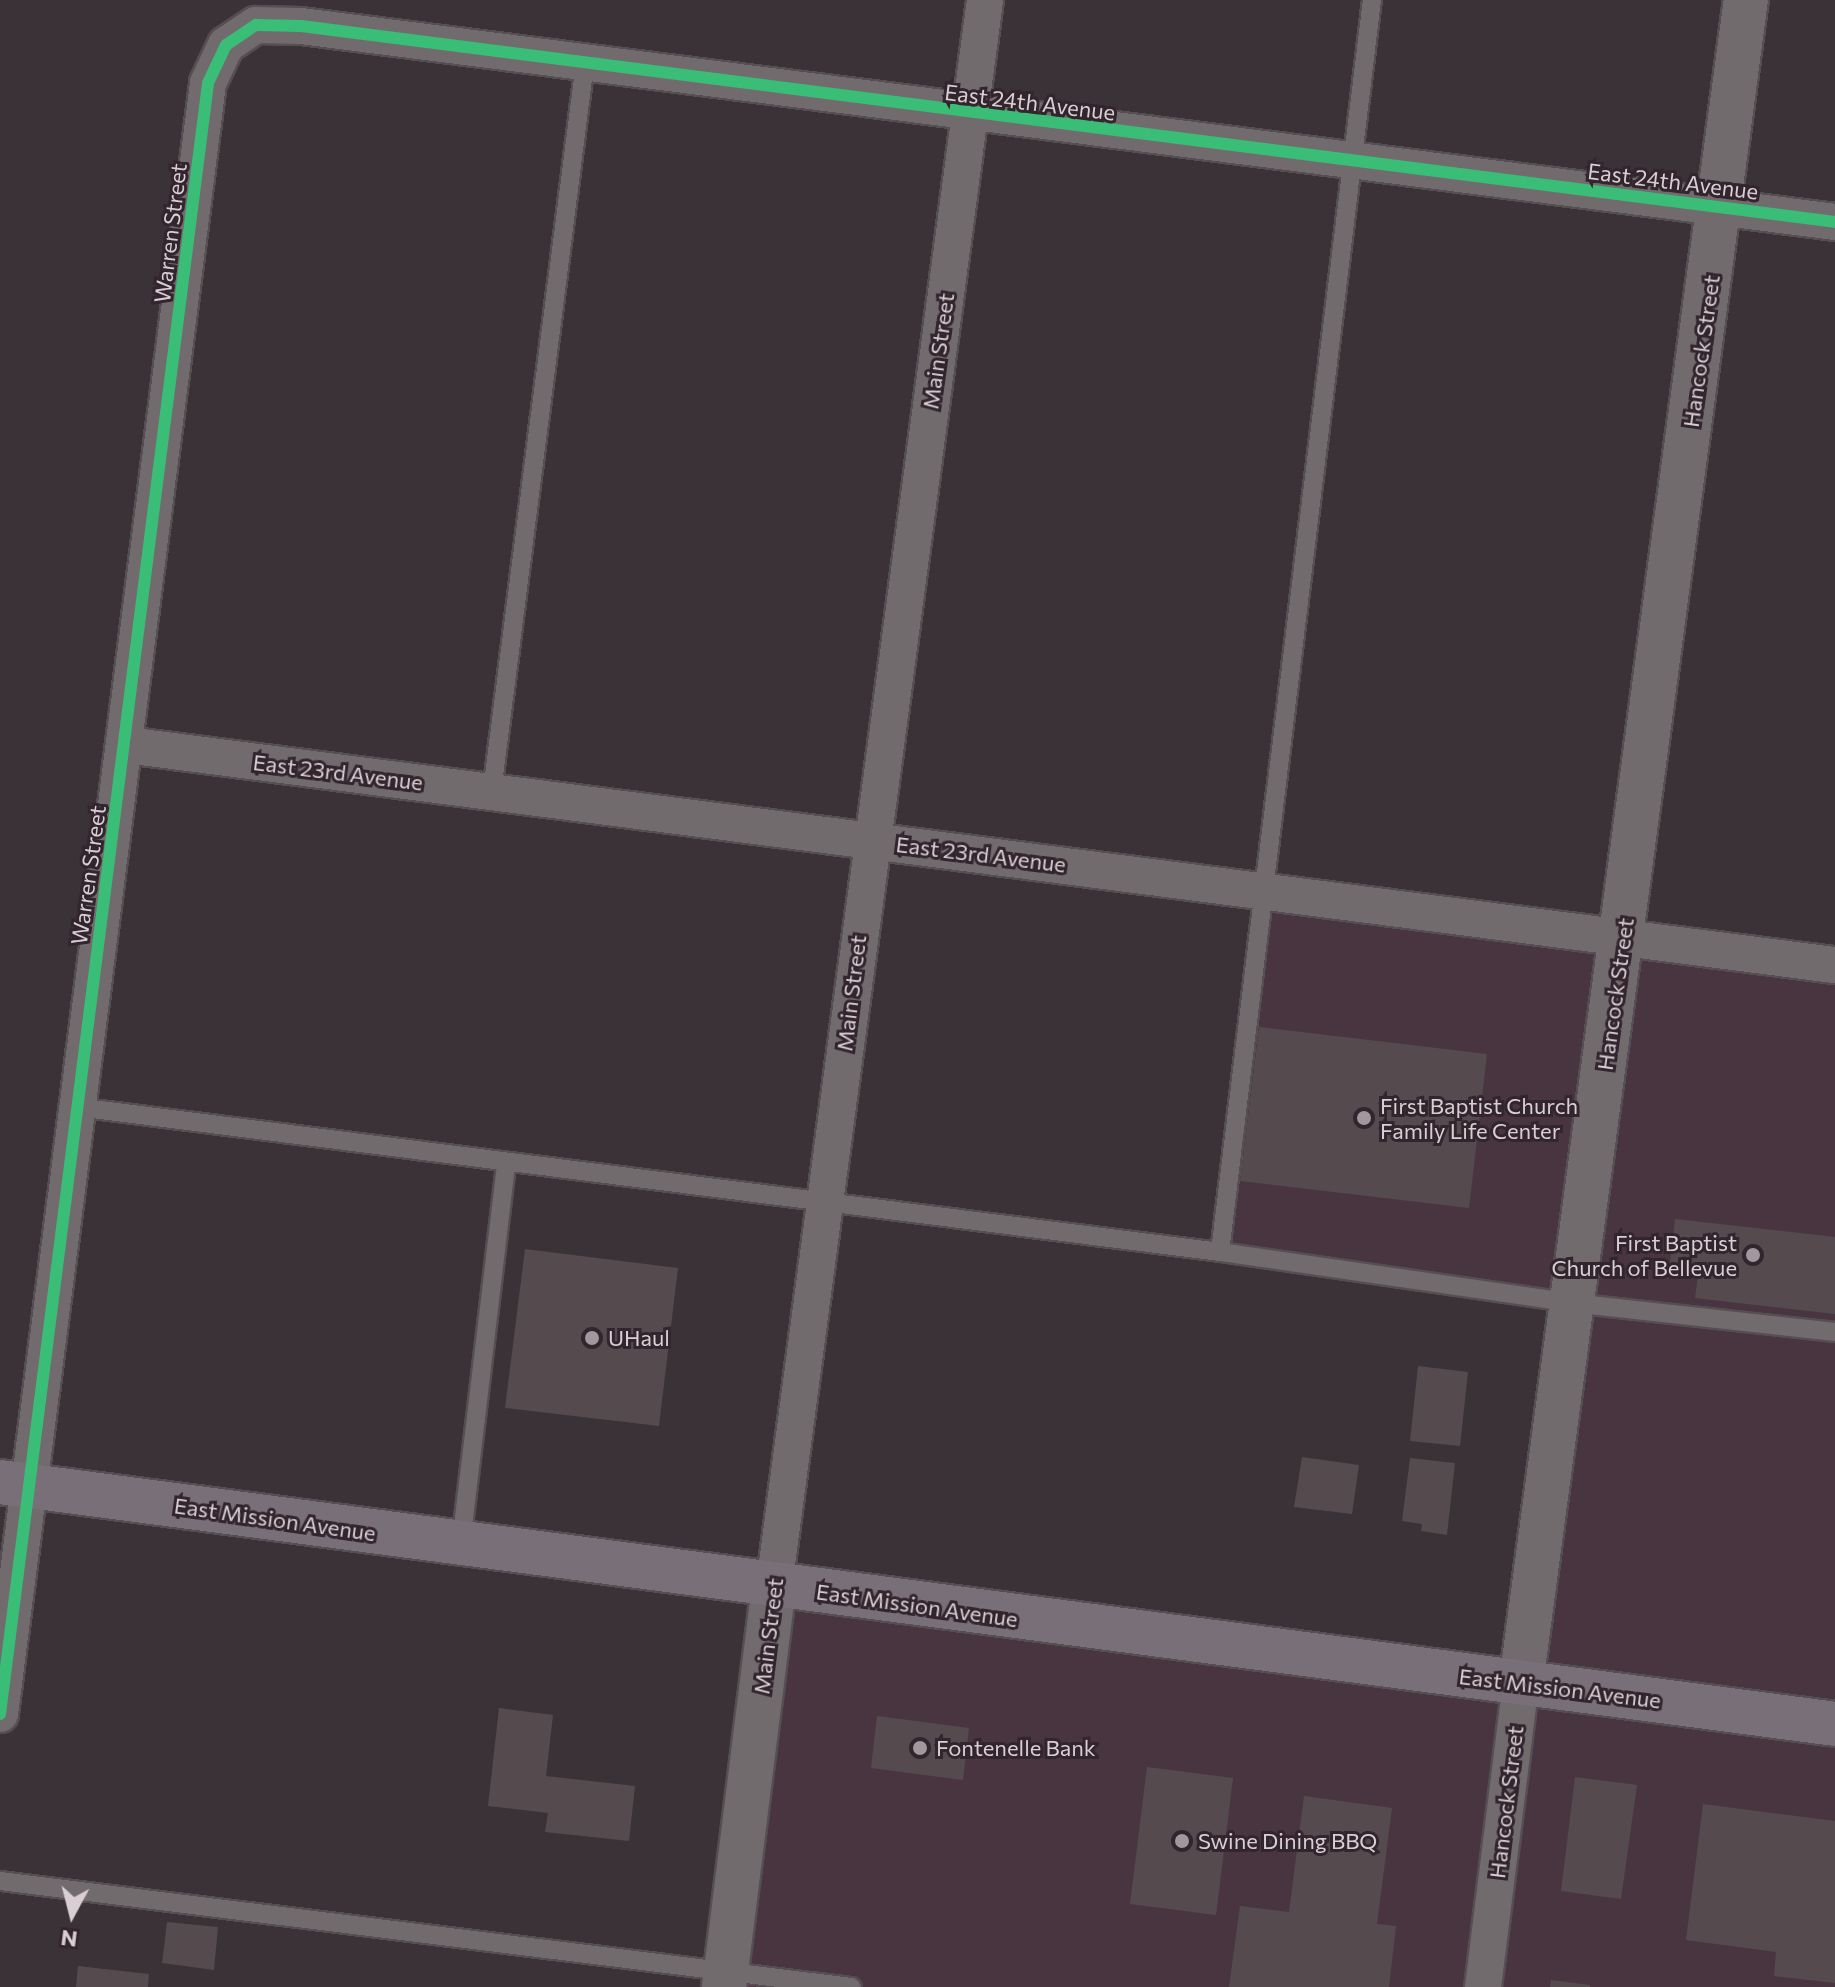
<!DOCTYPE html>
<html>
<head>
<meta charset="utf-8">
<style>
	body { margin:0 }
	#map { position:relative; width:1835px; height:1987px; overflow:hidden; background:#3a3237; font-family:Commissioner,sans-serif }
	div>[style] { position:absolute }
	.built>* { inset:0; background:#493540 }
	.building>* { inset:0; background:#554b4e }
	.roads { filter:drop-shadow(2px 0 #554e52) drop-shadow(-2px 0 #554e52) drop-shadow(0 2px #554e52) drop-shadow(0 -2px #554e52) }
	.lane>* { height:18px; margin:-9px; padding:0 9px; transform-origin:9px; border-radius:9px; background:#716b6e }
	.street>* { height:36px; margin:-18px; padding:0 18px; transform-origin:18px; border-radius:18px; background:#716b6e }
	.secondary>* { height:44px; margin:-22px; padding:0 22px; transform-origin:22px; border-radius:22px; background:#716b6e }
	.primary>* { height:44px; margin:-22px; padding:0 22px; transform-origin:22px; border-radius:22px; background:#796f78 }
	.cycleway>* { height:12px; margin:-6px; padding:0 6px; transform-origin:6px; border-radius:6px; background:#3abd76 }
	.dots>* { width:22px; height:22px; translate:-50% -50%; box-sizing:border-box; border:4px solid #33252d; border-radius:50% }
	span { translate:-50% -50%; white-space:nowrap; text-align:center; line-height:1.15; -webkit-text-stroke:6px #33252d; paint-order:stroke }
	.street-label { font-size:22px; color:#d8ced3 }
	.poi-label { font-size:22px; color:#d8ced3 }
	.left { translate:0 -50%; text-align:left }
	.right { translate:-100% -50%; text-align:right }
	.north { position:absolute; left:32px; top:1875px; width:80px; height:80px; -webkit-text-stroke:6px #33252d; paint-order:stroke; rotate:187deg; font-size:22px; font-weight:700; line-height:32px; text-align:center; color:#d8ced3 }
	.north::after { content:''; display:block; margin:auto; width:28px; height:36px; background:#d8ced3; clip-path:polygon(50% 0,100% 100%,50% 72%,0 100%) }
</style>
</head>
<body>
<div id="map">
	<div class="built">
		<i style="clip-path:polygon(1261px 890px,1835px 963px,1835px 1987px,724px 1987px,774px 1586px,1520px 1683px,1572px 1303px,1220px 1252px)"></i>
	</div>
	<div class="building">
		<i style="clip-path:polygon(1259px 1027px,1487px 1054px,1469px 1208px,1240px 1181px)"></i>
		<i style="clip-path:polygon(1675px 1219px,1835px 1237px,1835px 1314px,1695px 1298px,1698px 1275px,1669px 1272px)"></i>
		<i style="clip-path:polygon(525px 1249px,678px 1268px,659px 1426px,505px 1408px)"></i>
		<i style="clip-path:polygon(1418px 1366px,1468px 1372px,1460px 1446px,1410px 1441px)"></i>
		<i style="clip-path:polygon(1302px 1457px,1359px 1465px,1352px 1514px,1294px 1507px)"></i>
		<i style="clip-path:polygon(1410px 1458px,1455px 1463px,1447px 1535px,1421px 1531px,1422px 1524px,1402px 1521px)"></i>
		<i style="clip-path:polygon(499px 1708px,553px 1715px,546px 1776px,635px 1786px,629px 1841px,545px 1832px,548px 1813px,488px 1806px)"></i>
		<i style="clip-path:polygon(877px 1716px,969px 1728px,963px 1780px,871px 1768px)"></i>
		<i style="clip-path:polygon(1147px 1767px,1233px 1778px,1216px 1915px,1130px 1904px)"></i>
		<i style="clip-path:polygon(1575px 1777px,1637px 1785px,1621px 1899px,1561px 1891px)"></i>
		<i style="clip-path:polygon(1304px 1796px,1392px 1808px,1377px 1924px,1396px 1926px,1389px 1987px,1229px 1987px,1240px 1906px,1289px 1912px)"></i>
		<i style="clip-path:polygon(1703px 1804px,1835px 1821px,1835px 1983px,1774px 1976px,1776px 1952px,1686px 1940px)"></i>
		<i style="clip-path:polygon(167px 1922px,218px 1927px,214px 1970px,162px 1963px)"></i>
		<i style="clip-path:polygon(78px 1966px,149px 1974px,148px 1987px,76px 1987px)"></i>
		<i style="clip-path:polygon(1551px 1980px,1590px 1985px,1590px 1987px,1550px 1987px)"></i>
	</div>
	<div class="roads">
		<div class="lane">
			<i style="left:492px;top:791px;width:734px;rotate:-82.72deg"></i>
			<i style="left:77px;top:1107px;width:1152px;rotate:7.23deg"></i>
			<i style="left:1220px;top:1252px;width:356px;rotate:8.2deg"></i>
			<i style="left:1572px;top:1303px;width:265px;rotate:6.3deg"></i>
			<i style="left:1220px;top:1252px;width:1261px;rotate:-83.08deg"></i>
			<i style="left:461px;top:1543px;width:383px;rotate:-83.2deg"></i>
			<i style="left:0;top:1881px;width:858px;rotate:7.1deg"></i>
		</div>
		<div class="street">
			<i style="left:126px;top:745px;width:1723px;rotate:7.34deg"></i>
			<i style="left:774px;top:1586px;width:1600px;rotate:-82.42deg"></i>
			<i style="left:0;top:1714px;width:1644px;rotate:-82.73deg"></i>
			<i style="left:208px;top:83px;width:42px;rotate:-64.7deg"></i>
			<i style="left:226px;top:45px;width:36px;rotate:-34deg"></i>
			<i style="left:256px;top:25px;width:45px;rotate:1.3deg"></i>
			<i style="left:301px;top:26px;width:1546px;rotate:7.28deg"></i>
			<i style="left:1483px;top:1987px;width:306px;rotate:-82.9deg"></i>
		</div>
		<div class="secondary">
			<i style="left:1521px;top:1683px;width:1698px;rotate:-82.39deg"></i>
			<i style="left:724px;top:1987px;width:404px;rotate:-82.9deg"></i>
		</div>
		<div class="primary">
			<i style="left:0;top:1482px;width:1851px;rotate:7.51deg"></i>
		</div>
	</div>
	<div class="cycleway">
		<i style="left:0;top:1714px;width:1644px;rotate:-82.73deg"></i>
		<i style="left:208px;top:83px;width:42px;rotate:-64.7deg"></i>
		<i style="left:226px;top:45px;width:36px;rotate:-34deg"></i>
		<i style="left:256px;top:25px;width:45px;rotate:1.3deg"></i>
		<i style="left:301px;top:26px;width:1546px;rotate:7.28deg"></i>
	</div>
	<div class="dots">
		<i style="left:1364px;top:1118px;background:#a1979c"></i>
		<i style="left:1753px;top:1255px;background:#a1979c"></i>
		<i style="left:592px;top:1338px;background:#a1979c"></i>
		<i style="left:920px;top:1748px;background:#a1979c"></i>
		<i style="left:1182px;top:1841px;background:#a1979c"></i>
	</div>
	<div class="street-label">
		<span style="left:1030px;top:102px;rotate:7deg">East 24th Avenue</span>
		<span style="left:1673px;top:181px;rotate:7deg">East 24th Avenue</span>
		<span style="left:170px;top:233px;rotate:-83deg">Warren Street</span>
		<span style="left:938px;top:351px;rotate:-82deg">Main Street</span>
		<span style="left:1701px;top:351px;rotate:-82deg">Hancock Street</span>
		<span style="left:338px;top:772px;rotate:7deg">East 23rd Avenue</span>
		<span style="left:981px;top:854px;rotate:7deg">East 23rd Avenue</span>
		<span style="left:88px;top:875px;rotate:-82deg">Warren Street</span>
		<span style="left:851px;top:993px;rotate:-83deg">Main Street</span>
		<span style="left:1615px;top:994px;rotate:-82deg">Hancock Street</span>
		<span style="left:275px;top:1519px;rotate:8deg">East Mission Avenue</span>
		<span style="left:917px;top:1605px;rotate:8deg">East Mission Avenue</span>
		<span style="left:768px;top:1636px;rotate:-83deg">Main Street</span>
		<span style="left:1560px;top:1688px;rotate:7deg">East Mission Avenue</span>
		<span style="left:1506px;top:1802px;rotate:-83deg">Hancock Street</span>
	</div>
	<div class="poi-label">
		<span class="left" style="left:1380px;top:1118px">First Baptist Church<br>Family Life Center</span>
		<span class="right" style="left:1737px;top:1255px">First Baptist<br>Church of Bellevue</span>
		<span class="left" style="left:608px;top:1338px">UHaul</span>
		<span class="left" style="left:936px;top:1748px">Fontenelle Bank</span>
		<span class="left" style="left:1198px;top:1841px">Swine Dining BBQ</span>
	</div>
	<div class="north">N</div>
</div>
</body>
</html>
